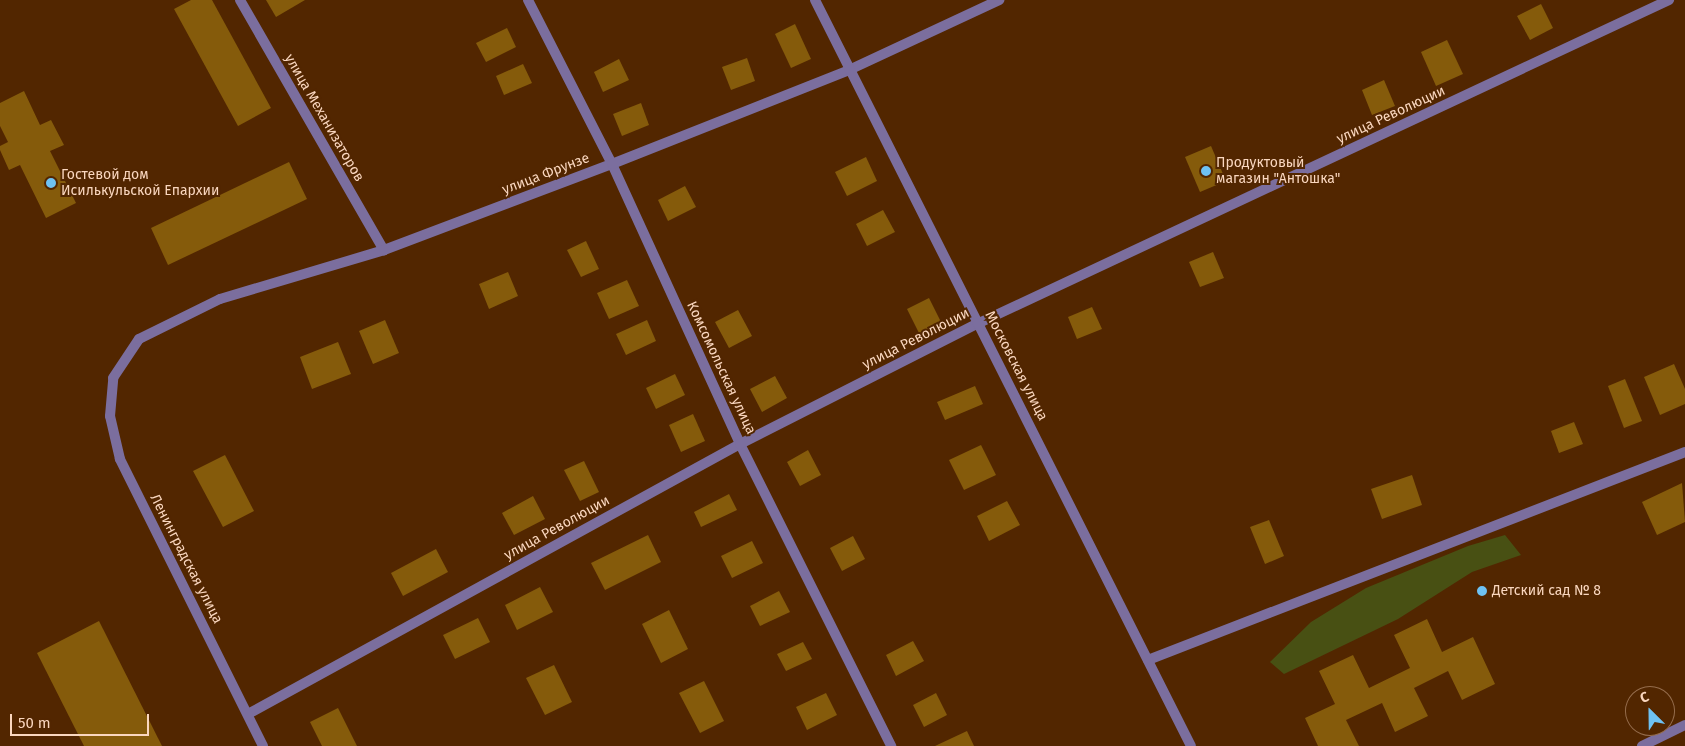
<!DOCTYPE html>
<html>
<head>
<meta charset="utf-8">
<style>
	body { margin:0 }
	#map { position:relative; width:1685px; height:746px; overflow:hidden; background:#522600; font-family:"Fira Sans",sans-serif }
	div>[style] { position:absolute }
	.green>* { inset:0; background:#485013 }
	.building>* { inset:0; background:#855b0b }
	.minor>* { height:10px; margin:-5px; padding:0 5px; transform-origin:5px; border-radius:5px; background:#7b6e9e }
	.tertiary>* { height:10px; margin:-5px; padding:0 5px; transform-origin:5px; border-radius:5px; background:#7b6e9e }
	.dots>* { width:14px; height:14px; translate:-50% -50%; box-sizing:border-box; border:2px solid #522600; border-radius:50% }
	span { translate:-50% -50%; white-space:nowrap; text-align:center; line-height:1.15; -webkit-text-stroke:4px #522600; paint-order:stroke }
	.street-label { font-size:14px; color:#fad7bf }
	.poi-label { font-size:14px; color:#fad7bf }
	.left { translate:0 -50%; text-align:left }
	.north { position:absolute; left:1625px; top:686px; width:50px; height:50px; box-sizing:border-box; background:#522600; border:1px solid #956d4c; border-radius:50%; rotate:337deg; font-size:14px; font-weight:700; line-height:20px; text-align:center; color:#fad7bf }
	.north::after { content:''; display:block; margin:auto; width:18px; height:22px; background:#6ec2f3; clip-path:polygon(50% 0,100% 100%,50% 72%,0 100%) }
	.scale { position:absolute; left:10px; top:714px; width:139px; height:22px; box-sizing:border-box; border:2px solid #fad7bf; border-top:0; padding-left:6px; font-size:15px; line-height:18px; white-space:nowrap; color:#fad7bf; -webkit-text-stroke:4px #522600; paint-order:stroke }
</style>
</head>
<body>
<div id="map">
	<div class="green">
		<i style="clip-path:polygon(1505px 535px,1521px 555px,1472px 572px,1398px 619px,1284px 674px,1270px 662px,1311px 622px,1366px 588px,1468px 546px)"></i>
	</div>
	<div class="building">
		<i style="clip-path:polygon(191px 0,212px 0,271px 108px,238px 126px,174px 9px)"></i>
		<i style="clip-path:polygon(266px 0,305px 0,276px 17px)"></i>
		<i style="clip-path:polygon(1541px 4px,1553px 28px,1530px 40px,1517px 16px)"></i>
		<i style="clip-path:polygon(795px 24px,811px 59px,791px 68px,775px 34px)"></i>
		<i style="clip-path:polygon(507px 28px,516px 47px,486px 62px,476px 43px)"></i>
		<i style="clip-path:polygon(1447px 40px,1463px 74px,1436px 86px,1421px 52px)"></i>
		<i style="clip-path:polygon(747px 58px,755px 81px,731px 90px,722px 67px)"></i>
		<i style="clip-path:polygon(619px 59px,629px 80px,603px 92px,594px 72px)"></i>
		<i style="clip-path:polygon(523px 64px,532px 83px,504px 95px,496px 76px)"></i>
		<i style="clip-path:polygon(1384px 80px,1395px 106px,1372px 115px,1362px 90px)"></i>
		<i style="clip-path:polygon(24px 91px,40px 125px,51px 120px,64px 145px,50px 151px,76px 203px,46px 218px,20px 165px,9px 170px,0 150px,0 146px,8px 142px,0 126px,0 103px)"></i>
		<i style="clip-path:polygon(641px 103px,649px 125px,622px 136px,613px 114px)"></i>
		<i style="clip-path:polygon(1211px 146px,1226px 181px,1200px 192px,1185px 157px)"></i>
		<i style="clip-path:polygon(866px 157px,877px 181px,847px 196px,835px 172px)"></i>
		<i style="clip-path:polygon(289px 162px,307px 199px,168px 265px,151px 228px)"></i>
		<i style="clip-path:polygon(685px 186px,696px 207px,668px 221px,658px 200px)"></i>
		<i style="clip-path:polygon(883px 210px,895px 232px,867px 246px,856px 224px)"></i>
		<i style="clip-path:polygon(586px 241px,599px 269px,581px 277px,567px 250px)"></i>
		<i style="clip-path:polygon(1213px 252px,1224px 278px,1200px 287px,1189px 262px)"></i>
		<i style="clip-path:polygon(508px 272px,518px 296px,489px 309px,479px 284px)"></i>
		<i style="clip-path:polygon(627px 280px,639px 306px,609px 319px,597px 293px)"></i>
		<i style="clip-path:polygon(929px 298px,942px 324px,920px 335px,907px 309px)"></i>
		<i style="clip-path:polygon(1092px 307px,1102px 329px,1077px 339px,1068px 317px)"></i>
		<i style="clip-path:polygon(738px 310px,752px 336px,729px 348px,715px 322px)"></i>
		<i style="clip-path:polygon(385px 320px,399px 353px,373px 364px,359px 331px)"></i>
		<i style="clip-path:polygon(647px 320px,656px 341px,626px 355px,616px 334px)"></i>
		<i style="clip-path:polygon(338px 342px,351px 374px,312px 389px,300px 357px)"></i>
		<i style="clip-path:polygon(1674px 364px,1685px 389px,1685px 404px,1660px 415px,1644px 377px)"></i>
		<i style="clip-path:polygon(675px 374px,685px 395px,656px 409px,646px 388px)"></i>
		<i style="clip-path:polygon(775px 376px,787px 398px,762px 412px,750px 389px)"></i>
		<i style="clip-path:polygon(1625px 379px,1642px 421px,1624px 428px,1608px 386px)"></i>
		<i style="clip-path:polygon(975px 386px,983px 404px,945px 420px,937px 402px)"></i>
		<i style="clip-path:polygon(693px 414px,705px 441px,681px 452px,669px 425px)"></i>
		<i style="clip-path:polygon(1574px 422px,1583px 444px,1559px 453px,1551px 431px)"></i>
		<i style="clip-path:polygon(981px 445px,996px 475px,964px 490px,949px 460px)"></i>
		<i style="clip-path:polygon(808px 450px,821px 475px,800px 486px,787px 462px)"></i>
		<i style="clip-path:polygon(225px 455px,254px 511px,223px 527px,193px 471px)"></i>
		<i style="clip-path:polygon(584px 461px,599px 492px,580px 501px,564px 470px)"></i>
		<i style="clip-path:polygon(1412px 475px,1422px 505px,1382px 519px,1371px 489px)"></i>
		<i style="clip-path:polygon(1682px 483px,1685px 522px,1657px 535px,1642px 502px)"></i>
		<i style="clip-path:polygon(729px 494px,737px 510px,701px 527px,694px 512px)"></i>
		<i style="clip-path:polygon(533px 496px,545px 519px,514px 535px,502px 513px)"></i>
		<i style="clip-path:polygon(1007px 501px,1020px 525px,989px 541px,977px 516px)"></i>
		<i style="clip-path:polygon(1269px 520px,1284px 556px,1265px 564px,1250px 527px)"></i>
		<i style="clip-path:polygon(648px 535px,661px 562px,605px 590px,591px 563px)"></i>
		<i style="clip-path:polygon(853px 536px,865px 559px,842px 571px,830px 548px)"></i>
		<i style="clip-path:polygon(752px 541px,763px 563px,732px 578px,721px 556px)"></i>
		<i style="clip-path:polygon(436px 549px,448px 572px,403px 596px,391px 573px)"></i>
		<i style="clip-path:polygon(540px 587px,553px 612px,517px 630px,505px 605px)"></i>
		<i style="clip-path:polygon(779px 591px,790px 612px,760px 626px,750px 606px)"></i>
		<i style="clip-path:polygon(669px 610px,688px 649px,661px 663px,642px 624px)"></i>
		<i style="clip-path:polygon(478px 618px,490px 642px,455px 659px,443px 635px)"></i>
		<i style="clip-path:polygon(1427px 619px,1442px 652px,1473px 637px,1495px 684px,1462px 700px,1448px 671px,1414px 688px,1428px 716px,1395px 732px,1382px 703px,1346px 720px,1359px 746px,1318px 746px,1305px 718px,1335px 704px,1319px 671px,1353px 655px,1369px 688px,1410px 668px,1394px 635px)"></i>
		<i style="clip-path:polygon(99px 621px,162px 746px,84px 746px,37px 653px)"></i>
		<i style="clip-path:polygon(913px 641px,924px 661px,896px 676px,886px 655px)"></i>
		<i style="clip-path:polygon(803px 642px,812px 659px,786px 671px,777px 654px)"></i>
		<i style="clip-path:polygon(554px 665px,572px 702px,545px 715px,526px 678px)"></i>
		<i style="clip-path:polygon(704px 681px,724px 721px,700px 733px,679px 693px)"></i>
		<i style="clip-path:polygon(826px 693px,837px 715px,807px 730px,796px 707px)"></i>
		<i style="clip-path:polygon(936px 693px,947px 715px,924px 727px,913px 705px)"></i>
		<i style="clip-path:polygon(338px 708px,357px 746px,322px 746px,310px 722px)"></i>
		<i style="clip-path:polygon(967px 731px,974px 746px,935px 746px)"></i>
	</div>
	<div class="minor">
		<i style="left:240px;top:0;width:289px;rotate:60.1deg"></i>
		<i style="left:528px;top:0;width:184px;rotate:62.9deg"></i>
		<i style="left:612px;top:164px;width:308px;rotate:65.4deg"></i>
		<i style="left:740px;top:444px;width:338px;rotate:63.4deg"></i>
		<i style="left:1148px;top:660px;width:576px;rotate:-21.17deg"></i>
		<i style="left:248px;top:714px;width:561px;rotate:-28.76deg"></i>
		<i style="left:740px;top:444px;width:268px;rotate:-26.9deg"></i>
		<i style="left:979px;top:323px;width:762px;rotate:-25.09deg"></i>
		<i style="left:263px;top:746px;width:321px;rotate:-116.5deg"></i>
		<i style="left:120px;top:459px;width:44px;rotate:-103.1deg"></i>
		<i style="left:110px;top:416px;width:38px;rotate:-85deg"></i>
		<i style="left:113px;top:378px;width:47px;rotate:-56.3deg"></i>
		<i style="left:139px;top:339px;width:90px;rotate:-26.3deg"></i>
		<i style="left:220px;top:299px;width:171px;rotate:-16.6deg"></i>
		<i style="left:384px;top:250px;width:244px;rotate:-20.7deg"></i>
		<i style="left:612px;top:164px;width:255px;rotate:-21.6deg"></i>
		<i style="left:849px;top:70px;width:166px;rotate:-25deg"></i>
	</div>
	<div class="tertiary">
		<i style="left:815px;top:0;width:835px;rotate:63.25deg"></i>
		<i style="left:1642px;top:746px;width:48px;rotate:-26deg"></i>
	</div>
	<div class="dots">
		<i style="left:1206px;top:171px;background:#6ec2f3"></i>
		<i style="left:51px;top:183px;background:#6ec2f3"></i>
		<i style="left:1482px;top:591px;background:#6ec2f3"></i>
	</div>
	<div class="street-label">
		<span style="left:1391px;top:115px;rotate:-25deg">улица Революции</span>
		<span style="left:324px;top:118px;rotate:60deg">улица Механизаторов</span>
		<span style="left:546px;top:174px;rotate:-21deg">улица Фрунзе</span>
		<span style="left:916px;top:339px;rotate:-27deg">улица Революции</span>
		<span style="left:1016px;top:366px;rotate:63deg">Московская улица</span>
		<span style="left:721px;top:368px;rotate:65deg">Комсомольская улица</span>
		<span style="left:557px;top:528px;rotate:-29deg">улица Революции</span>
		<span style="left:186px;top:559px;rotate:63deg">Ленинградская улица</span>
	</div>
	<div class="poi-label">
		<span class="left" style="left:1216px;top:171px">Продуктовый<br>магазин "Антошка"</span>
		<span class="left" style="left:61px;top:183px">Гостевой дом<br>Исилькульской Епархии</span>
		<span class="left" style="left:1492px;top:591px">Детский сад № 8</span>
	</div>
	<div class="north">С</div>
	<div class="scale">50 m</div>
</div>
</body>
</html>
